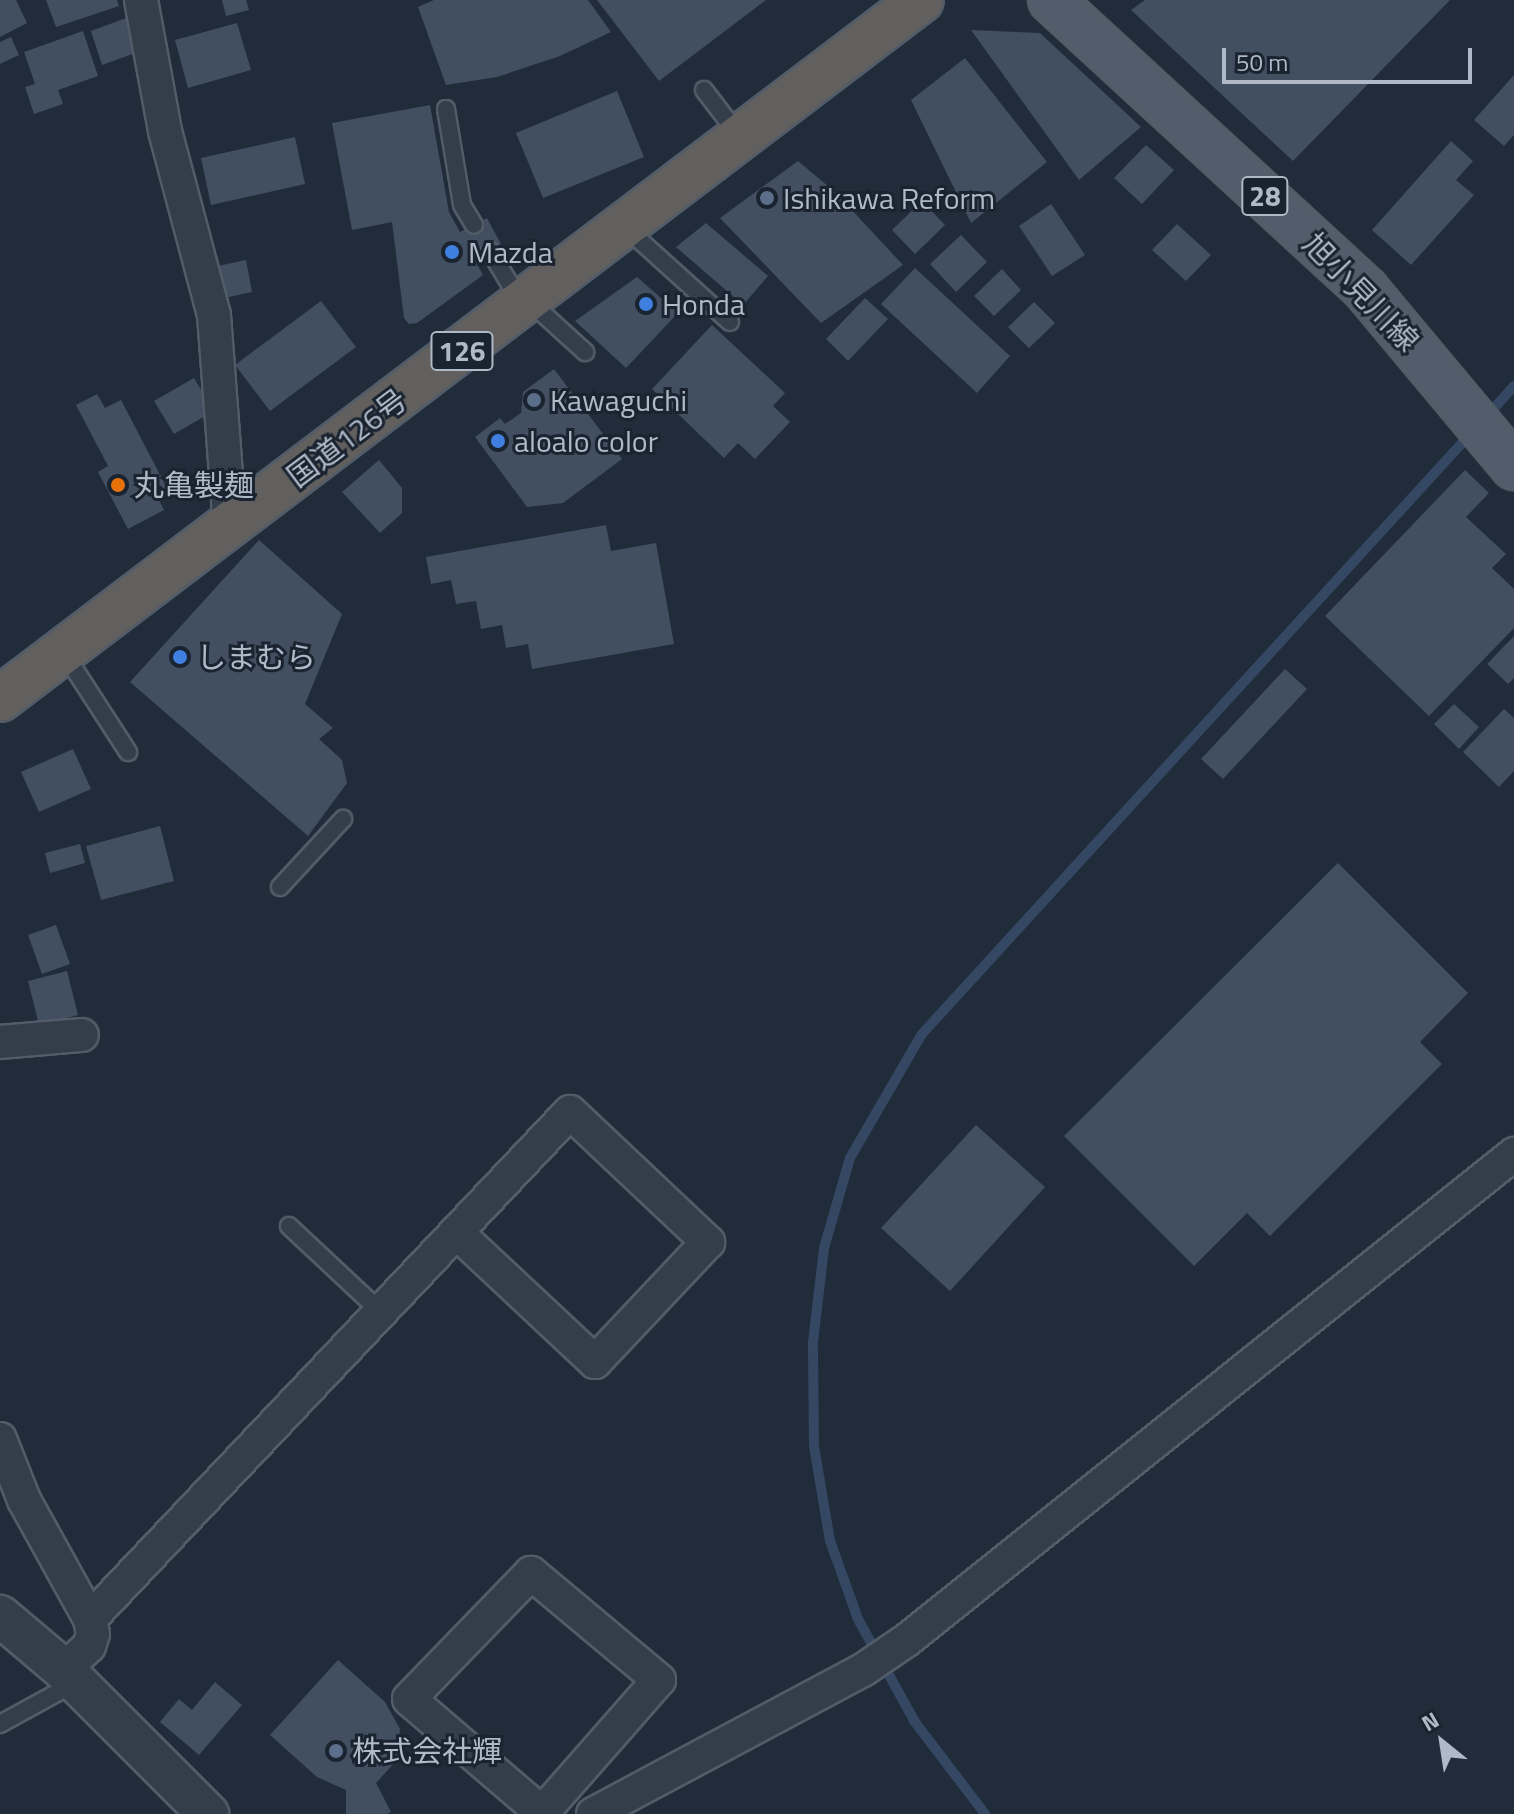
<!DOCTYPE html>
<html>
<head>
<meta charset="utf-8">
<style>
	body { margin:0 }
	#map { position:relative; width:1514px; height:1814px; overflow:hidden; background:#212c3b; font-family:"Titillium Web","Noto Sans JP",sans-serif }
	div>[style] { position:absolute }
	.stream>* { height:10px; margin:-5px; padding:0 5px; transform-origin:5px; border-radius:5px; background:#344863 }
	.building>* { inset:0; background:#414f60 }
	.roads { filter:drop-shadow(2px 0 #525c69) drop-shadow(-2px 0 #525c69) drop-shadow(0 2px #525c69) drop-shadow(0 -2px #525c69) }
	.service>* { height:16px; margin:-8px; padding:0 8px; transform-origin:8px; border-radius:8px; background:#343e4b }
	.minor>* { height:32px; margin:-16px; padding:0 16px; transform-origin:16px; border-radius:16px; background:#343e4b }
	.tertiary>* { height:40px; margin:-20px; padding:0 20px; transform-origin:20px; border-radius:20px; background:#343e4b }
	.primary>* { height:44px; margin:-22px; padding:0 22px; transform-origin:22px; border-radius:22px; background:#525d6b }
	.trunk>* { height:44px; margin:-22px; padding:0 22px; transform-origin:22px; border-radius:22px; background:#62605e }
	.dots>* { width:22px; height:22px; translate:-50% -50%; box-sizing:border-box; border:4px solid #1a2330; border-radius:50% }
	span { translate:-50% -50%; white-space:nowrap; text-align:center; line-height:1.15; -webkit-text-stroke:6px #1a2330; paint-order:stroke }
	.shield-label span { padding:2px 6px; background:#1a2330; border:2px solid; border-radius:6px; -webkit-text-stroke-width:0 }
	.shield-label { font-size:28px; color:#afb9c7; font-weight:700 }
	.poi-label { font-size:30px; color:#afb9c7 }
	.left { translate:0 -50%; text-align:left }
	.street-label { font-size:30px; color:#afb9c7 }
	.north { position:absolute; left:1402px; top:1702px; width:80px; height:80px; -webkit-text-stroke:6px #1a2330; paint-order:stroke; rotate:330deg; font-size:22px; font-weight:700; line-height:32px; text-align:center; color:#afb9c7 }
	.north::after { content:''; display:block; margin:auto; width:28px; height:36px; background:#afb9c7; clip-path:polygon(50% 0,100% 100%,50% 72%,0 100%) }
	.scale { position:absolute; left:1222px; top:48px; width:250px; height:36px; box-sizing:border-box; border:4px solid #afb9c7; border-top:0; padding-left:10px; font-size:24px; line-height:28px; white-space:nowrap; color:#afb9c7; -webkit-text-stroke:6px #1a2330; paint-order:stroke }
</style>
</head>
<body>
<div id="map">
	<div class="stream">
		<i style="left:1486px;top:417px;width:42px;rotate:-47.9deg"></i>
		<i style="left:985px;top:1814px;width:116px;rotate:-127.3deg"></i>
		<i style="left:915px;top:1722px;width:118px;rotate:-119deg"></i>
		<i style="left:858px;top:1619px;width:83px;rotate:-109.7deg"></i>
		<i style="left:830px;top:1541px;width:96px;rotate:-99.6deg"></i>
		<i style="left:814px;top:1446px;width:104px;rotate:-90.6deg"></i>
		<i style="left:813px;top:1342px;width:95px;rotate:-83.3deg"></i>
		<i style="left:824px;top:1248px;width:94px;rotate:-73.9deg"></i>
		<i style="left:850px;top:1158px;width:143px;rotate:-59.9deg"></i>
		<i style="left:922px;top:1034px;width:815px;rotate:-47.58deg"></i>
	</div>
	<div class="building">
		<i style="clip-path:polygon(0 0,16px 0,27px 23px,0 37px)"></i>
		<i style="clip-path:polygon(46px 0,117px 0,119px 6px,56px 27px)"></i>
		<i style="clip-path:polygon(222px 0,246px 0,249px 10px,226px 16px)"></i>
		<i style="clip-path:polygon(434px 0,588px 0,611px 32px,560px 56px,497px 77px,446px 85px,418px 7px)"></i>
		<i style="clip-path:polygon(597px 0,766px 0,659px 81px)"></i>
		<i style="clip-path:polygon(1145px 0,1450px 0,1293px 161px,1131px 10px)"></i>
		<i style="clip-path:polygon(129px 17px,141px 51px,102px 65px,91px 31px)"></i>
		<i style="clip-path:polygon(237px 23px,251px 70px,188px 88px,175px 40px)"></i>
		<i style="clip-path:polygon(971px 30px,1040px 33px,1141px 127px,1079px 180px)"></i>
		<i style="clip-path:polygon(83px 31px,98px 76px,58px 90px,63px 104px,34px 114px,25px 87px,35px 84px,24px 52px)"></i>
		<i style="clip-path:polygon(11px 37px,19px 55px,0 64px,0 42px)"></i>
		<i style="clip-path:polygon(965px 58px,1047px 162px,971px 223px,911px 100px)"></i>
		<i style="clip-path:polygon(1514px 75px,1514px 135px,1504px 146px,1474px 120px)"></i>
		<i style="clip-path:polygon(617px 91px,644px 157px,543px 198px,516px 133px)"></i>
		<i style="clip-path:polygon(430px 105px,449px 212px,460px 232px,487px 218px,501px 244px,474px 259px,483px 275px,417px 323px,409px 324px,404px 318px,392px 222px,352px 230px,332px 123px)"></i>
		<i style="clip-path:polygon(295px 137px,305px 184px,211px 205px,201px 158px)"></i>
		<i style="clip-path:polygon(1451px 141px,1473px 161px,1456px 180px,1474px 195px,1411px 265px,1372px 230px)"></i>
		<i style="clip-path:polygon(1146px 145px,1174px 170px,1142px 204px,1114px 178px)"></i>
		<i style="clip-path:polygon(798px 161px,835px 192px,903px 265px,821px 323px,720px 218px)"></i>
		<i style="clip-path:polygon(922px 201px,945px 225px,915px 254px,892px 230px)"></i>
		<i style="clip-path:polygon(1051px 204px,1085px 255px,1052px 276px,1019px 226px)"></i>
		<i style="clip-path:polygon(706px 223px,768px 276px,743px 305px,676px 247px)"></i>
		<i style="clip-path:polygon(1177px 224px,1211px 255px,1186px 281px,1152px 250px)"></i>
		<i style="clip-path:polygon(961px 235px,987px 262px,956px 292px,930px 264px)"></i>
		<i style="clip-path:polygon(246px 260px,252px 292px,224px 298px,218px 266px)"></i>
		<i style="clip-path:polygon(915px 268px,1010px 356px,977px 393px,881px 304px)"></i>
		<i style="clip-path:polygon(1002px 269px,1021px 290px,994px 316px,974px 296px)"></i>
		<i style="clip-path:polygon(637px 277px,678px 313px,626px 368px,575px 321px)"></i>
		<i style="clip-path:polygon(865px 298px,888px 319px,848px 361px,826px 339px)"></i>
		<i style="clip-path:polygon(321px 301px,356px 347px,270px 411px,235px 365px)"></i>
		<i style="clip-path:polygon(1034px 302px,1055px 323px,1029px 348px,1008px 327px)"></i>
		<i style="clip-path:polygon(712px 325px,785px 393px,773px 406px,790px 422px,755px 459px,738px 443px,724px 458px,652px 389px)"></i>
		<i style="clip-path:polygon(554px 369px,622px 459px,563px 503px,527px 507px,475px 437px,500px 418px,505px 424px,521px 413px,523px 392px)"></i>
		<i style="clip-path:polygon(194px 378px,214px 411px,174px 434px,154px 401px)"></i>
		<i style="clip-path:polygon(97px 394px,105px 408px,121px 400px,168px 490px,157px 496px,164px 510px,128px 529px,98px 472px,108px 466px,76px 405px)"></i>
		<i style="clip-path:polygon(379px 460px,402px 488px,402px 513px,380px 533px,342px 492px)"></i>
		<i style="clip-path:polygon(1465px 470px,1489px 493px,1466px 517px,1506px 554px,1492px 568px,1514px 589px,1514px 628px,1429px 716px,1325px 616px)"></i>
		<i style="clip-path:polygon(606px 525px,611px 551px,656px 543px,674px 644px,532px 669px,528px 644px,506px 648px,502px 625px,481px 629px,476px 601px,456px 604px,451px 580px,431px 584px,426px 557px)"></i>
		<i style="clip-path:polygon(259px 540px,342px 614px,305px 704px,333px 728px,319px 739px,342px 760px,347px 783px,308px 836px,130px 682px)"></i>
		<i style="clip-path:polygon(1514px 636px,1514px 678px,1508px 684px,1487px 664px)"></i>
		<i style="clip-path:polygon(1285px 669px,1307px 689px,1223px 779px,1201px 759px)"></i>
		<i style="clip-path:polygon(1454px 704px,1479px 727px,1459px 749px,1434px 724px)"></i>
		<i style="clip-path:polygon(1504px 709px,1514px 718px,1514px 771px,1499px 787px,1463px 752px)"></i>
		<i style="clip-path:polygon(73px 749px,91px 789px,39px 812px,21px 772px)"></i>
		<i style="clip-path:polygon(160px 826px,174px 881px,101px 900px,86px 846px)"></i>
		<i style="clip-path:polygon(80px 844px,85px 863px,50px 873px,45px 853px)"></i>
		<i style="clip-path:polygon(1338px 863px,1468px 993px,1420px 1042px,1442px 1064px,1270px 1236px,1247px 1213px,1194px 1266px,1064px 1136px)"></i>
		<i style="clip-path:polygon(56px 925px,70px 964px,42px 974px,28px 935px)"></i>
		<i style="clip-path:polygon(67px 971px,78px 1015px,39px 1025px,28px 981px)"></i>
		<i style="clip-path:polygon(976px 1125px,1045px 1187px,950px 1291px,881px 1228px)"></i>
		<i style="clip-path:polygon(338px 1660px,385px 1702px,400px 1729px,397px 1760px,376px 1783px,391px 1812px,387px 1814px,346px 1814px,346px 1790px,317px 1777px,270px 1735px)"></i>
		<i style="clip-path:polygon(215px 1682px,242px 1705px,199px 1755px,160px 1722px,179px 1699px,192px 1710px)"></i>
	</div>
	<div class="roads">
		<div class="service">
			<i style="left:704px;top:90px;width:59px;rotate:52.5deg"></i>
			<i style="left:446px;top:109px;width:97px;rotate:80.5deg"></i>
			<i style="left:462px;top:205px;width:23px;rotate:59deg"></i>
			<i style="left:626px;top:228px;width:140px;rotate:42.1deg"></i>
			<i style="left:490px;top:251px;width:58px;rotate:59deg"></i>
			<i style="left:529px;top:301px;width:76px;rotate:42.3deg"></i>
			<i style="left:64px;top:653px;width:118px;rotate:57.1deg"></i>
			<i style="left:280px;top:887px;width:93px;rotate:-47.2deg"></i>
			<i style="left:289px;top:1226px;width:126px;rotate:43.1deg"></i>
			<i style="left:0;top:1724px;width:85px;rotate:-28.7deg"></i>
		</div>
		<div class="minor">
			<i style="left:141px;top:0;width:133px;rotate:79.6deg"></i>
			<i style="left:165px;top:131px;width:190px;rotate:75.1deg"></i>
			<i style="left:214px;top:315px;width:214px;rotate:85.7deg"></i>
			<i style="left:0;top:1042px;width:82px;rotate:-4.9deg"></i>
			<i style="left:0;top:1439px;width:66px;rotate:68.5deg"></i>
			<i style="left:24px;top:1500px;width:136px;rotate:61deg"></i>
			<i style="left:90px;top:1619px;width:15px;rotate:79deg"></i>
			<i style="left:93px;top:1634px;width:13px;rotate:108deg"></i>
			<i style="left:89px;top:1646px;width:35px;rotate:136deg"></i>
			<i style="left:90px;top:1619px;width:698px;rotate:-46.57deg"></i>
			<i style="left:570px;top:1112px;width:190px;rotate:43.3deg"></i>
			<i style="left:708px;top:1242px;width:165px;rotate:133.3deg"></i>
			<i style="left:595px;top:1362px;width:190px;rotate:-136.9deg"></i>
			<i style="left:542px;top:1813px;width:177px;rotate:-48.7deg"></i>
			<i style="left:659px;top:1680px;width:167px;rotate:-140.1deg"></i>
			<i style="left:531px;top:1573px;width:175px;rotate:134.1deg"></i>
			<i style="left:409px;top:1699px;width:177px;rotate:40.6deg"></i>
			<i style="left:593px;top:1814px;width:306px;rotate:-28.1deg"></i>
			<i style="left:863px;top:1670px;width:53px;rotate:-34.3deg"></i>
			<i style="left:907px;top:1640px;width:778px;rotate:-38.68deg"></i>
		</div>
		<div class="tertiary">
			<i style="left:0;top:1616px;width:84px;rotate:40.2deg"></i>
			<i style="left:64px;top:1670px;width:204px;rotate:45deg"></i>
		</div>
		<div class="primary">
			<i style="left:1051px;top:0;width:428px;rotate:42.6deg"></i>
			<i style="left:1366px;top:290px;width:231px;rotate:50.1deg"></i>
		</div>
		<div class="trunk">
			<i style="left:0;top:699px;width:1156px;rotate:-37.2deg"></i>
		</div>
	</div>
	<div class="dots">
		<i style="left:767px;top:198px;background:#5c6f8a"></i>
		<i style="left:452px;top:252px;background:#3f7fe0"></i>
		<i style="left:646px;top:304px;background:#3f7fe0"></i>
		<i style="left:534px;top:400px;background:#5c6f8a"></i>
		<i style="left:498px;top:441px;background:#3f7fe0"></i>
		<i style="left:118px;top:485px;background:#e8710a"></i>
		<i style="left:180px;top:657px;background:#3f7fe0"></i>
		<i style="left:336px;top:1751px;background:#5c6f8a"></i>
	</div>
	<div class="shield-label">
		<span style="left:1265px;top:196px">28</span>
		<span style="left:462px;top:351px">126</span>
	</div>
	<div class="poi-label">
		<span class="left" style="left:783px;top:198px">Ishikawa Reform</span>
		<span class="left" style="left:468px;top:252px">Mazda</span>
		<span class="left" style="left:662px;top:304px">Honda</span>
		<span class="left" style="left:550px;top:400px">Kawaguchi</span>
		<span class="left" style="left:514px;top:441px">aloalo color</span>
		<span class="left" style="left:134px;top:485px">丸亀製麺</span>
		<span class="left" style="left:196px;top:657px">しまむら</span>
		<span class="left" style="left:352px;top:1751px">株式会社輝</span>
	</div>
	<div class="street-label">
		<span style="left:1361px;top:292px;rotate:46deg">旭小見川線</span>
		<span style="left:347px;top:438px;rotate:-37deg">国道126号</span>
	</div>
	<div class="north">N</div>
	<div class="scale">50 m</div>
</div>
</body>
</html>
